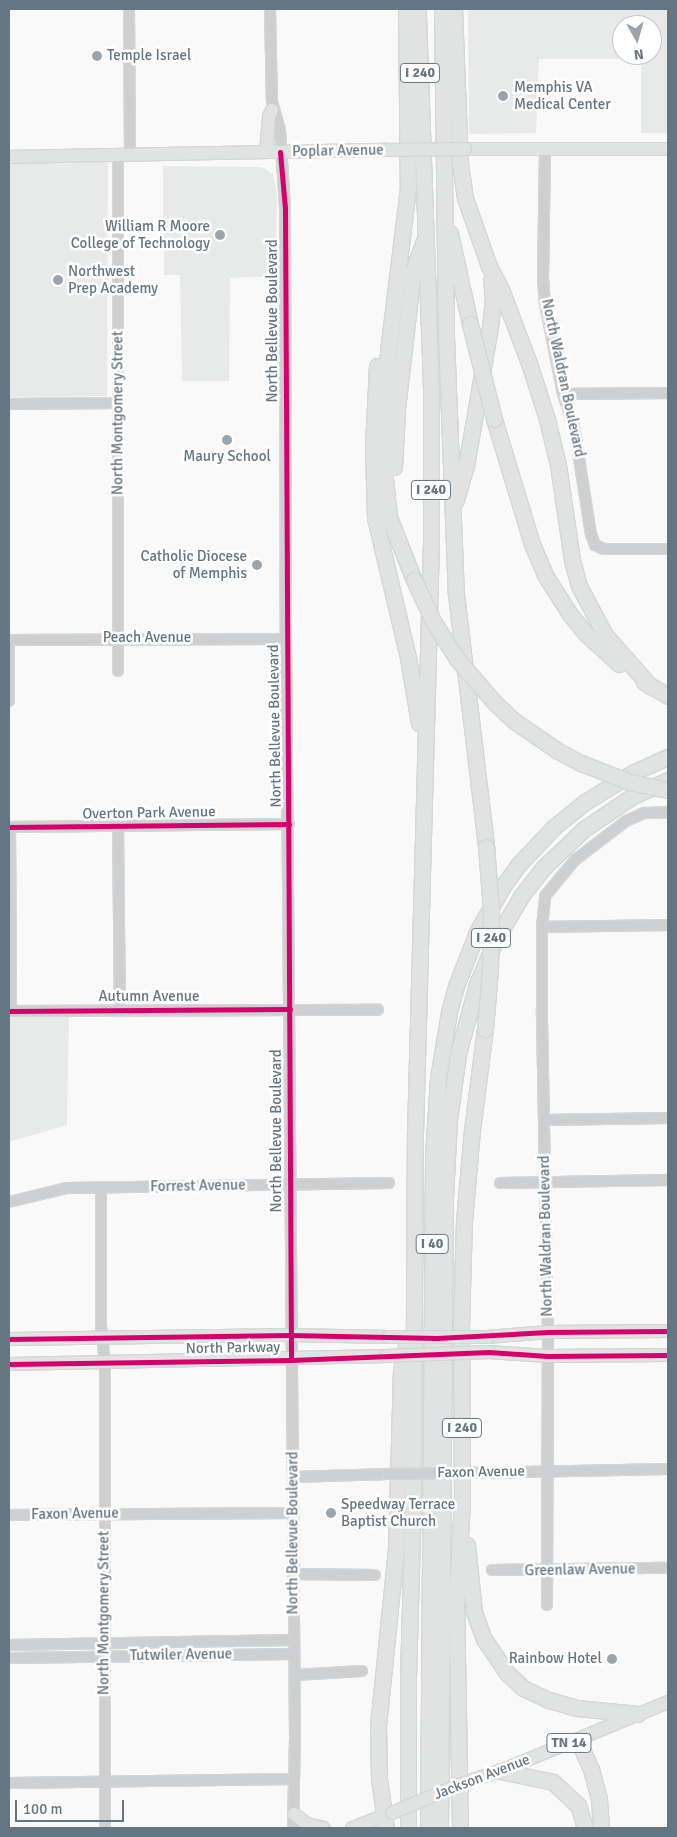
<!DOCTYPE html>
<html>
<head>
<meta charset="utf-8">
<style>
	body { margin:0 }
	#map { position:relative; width:677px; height:1837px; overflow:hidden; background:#f9f9f9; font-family:Signika,sans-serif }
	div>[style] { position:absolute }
	.built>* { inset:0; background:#e8e9e9 }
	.roads { filter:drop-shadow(1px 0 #d5d6d7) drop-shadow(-1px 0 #d5d6d7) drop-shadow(0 1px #d5d6d7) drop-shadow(0 -1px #d5d6d7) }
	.minor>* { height:10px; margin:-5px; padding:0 5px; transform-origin:5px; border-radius:5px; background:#cecfd0 }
	.major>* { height:12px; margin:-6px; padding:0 6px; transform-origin:6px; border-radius:6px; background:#e1e2e2 }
	.highway>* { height:15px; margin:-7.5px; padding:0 7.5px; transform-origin:7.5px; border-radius:7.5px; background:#e1e2e2 }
	.bridges { filter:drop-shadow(1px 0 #d5d6d7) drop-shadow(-1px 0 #d5d6d7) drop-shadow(0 1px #d5d6d7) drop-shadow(0 -1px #d5d6d7) }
	.minor-bridge>* { height:10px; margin:-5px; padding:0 5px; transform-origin:5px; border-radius:5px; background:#cecfd0 }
	.major-bridge>* { height:12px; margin:-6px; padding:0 6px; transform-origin:6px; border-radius:6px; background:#e1e2e2 }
	.highway-bridge>* { height:15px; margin:-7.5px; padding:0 7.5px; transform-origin:7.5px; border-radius:7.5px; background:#e1e2e2 }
	.cycleway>* { height:5px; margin:-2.5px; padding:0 2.5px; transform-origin:2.5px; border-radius:2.5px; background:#d6006c }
	.dots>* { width:14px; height:14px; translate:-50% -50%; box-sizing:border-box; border:2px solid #fff; border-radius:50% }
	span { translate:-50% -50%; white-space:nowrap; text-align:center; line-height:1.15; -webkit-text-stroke:5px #fff; paint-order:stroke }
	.shield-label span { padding:1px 4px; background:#fff; border:1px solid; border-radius:4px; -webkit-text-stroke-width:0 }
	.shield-label { font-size:14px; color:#657683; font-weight:700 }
	.poi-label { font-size:15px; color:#657683 }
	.left { translate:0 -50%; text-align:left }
	.right { translate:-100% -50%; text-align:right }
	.street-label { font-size:15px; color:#657683 }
	.frame { position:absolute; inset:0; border:10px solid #657683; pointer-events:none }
	.north { position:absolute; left:612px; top:15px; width:50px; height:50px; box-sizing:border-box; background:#fff; border:1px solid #c1c8cd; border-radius:50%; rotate:173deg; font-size:14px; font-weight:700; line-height:20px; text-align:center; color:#657683 }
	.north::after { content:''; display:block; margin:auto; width:18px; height:22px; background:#99a4ac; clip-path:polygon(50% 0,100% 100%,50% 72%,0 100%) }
	.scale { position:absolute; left:15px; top:1800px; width:109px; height:22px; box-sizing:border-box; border:2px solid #657683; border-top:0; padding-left:6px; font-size:15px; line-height:18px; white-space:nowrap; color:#657683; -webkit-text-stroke:4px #fff; paint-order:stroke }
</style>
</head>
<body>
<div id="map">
	<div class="built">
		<i style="clip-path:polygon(evenodd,468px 9px,668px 9px,668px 133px,641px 133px,641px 59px,539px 59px,536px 133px,469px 134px,468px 9px,622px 25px,652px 25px,652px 55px,622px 55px,622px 25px)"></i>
		<i style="clip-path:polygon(108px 163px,107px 396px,9px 397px,9px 164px)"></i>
		<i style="clip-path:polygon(163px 166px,261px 167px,273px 174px,277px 195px,275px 276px,230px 278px,229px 381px,182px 381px,180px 275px,164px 275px)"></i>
		<i style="clip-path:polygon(69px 1010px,67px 1125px,9px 1142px,9px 1011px)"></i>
	</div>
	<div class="roads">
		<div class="minor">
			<i style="left:129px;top:9px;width:146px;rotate:89.6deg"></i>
			<i style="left:270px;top:9px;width:93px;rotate:88.8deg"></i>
			<i style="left:272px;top:102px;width:29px;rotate:74deg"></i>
			<i style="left:280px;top:130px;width:78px;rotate:86.3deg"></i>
			<i style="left:285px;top:208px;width:431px;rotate:89.9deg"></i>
			<i style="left:286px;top:639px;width:1099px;rotate:89.53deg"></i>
			<i style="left:295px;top:1738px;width:90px;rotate:91.3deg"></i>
			<i style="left:545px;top:150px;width:127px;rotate:90.9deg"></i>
			<i style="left:543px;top:277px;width:27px;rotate:86deg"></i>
			<i style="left:545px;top:304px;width:92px;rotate:78.7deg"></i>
			<i style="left:563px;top:394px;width:34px;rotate:71deg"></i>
			<i style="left:574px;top:426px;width:109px;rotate:81.1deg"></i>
			<i style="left:591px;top:534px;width:12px;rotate:70deg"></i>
			<i style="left:595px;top:545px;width:10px;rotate:24deg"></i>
			<i style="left:604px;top:549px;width:64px"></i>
			<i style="left:118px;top:155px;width:516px;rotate:90deg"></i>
			<i style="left:563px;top:394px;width:105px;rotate:-0.5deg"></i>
			<i style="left:9px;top:404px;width:109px;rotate:-0.5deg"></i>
			<i style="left:9px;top:640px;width:277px;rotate:-0.2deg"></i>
			<i style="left:9px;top:644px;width:57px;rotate:90deg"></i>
			<i style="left:118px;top:825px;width:184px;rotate:89.4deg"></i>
			<i style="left:9px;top:827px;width:280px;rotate:-0.6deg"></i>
			<i style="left:10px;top:827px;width:184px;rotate:89.7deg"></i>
			<i style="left:542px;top:927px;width:126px;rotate:-0.9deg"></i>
			<i style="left:9px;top:1011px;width:369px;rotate:-0.2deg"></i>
			<i style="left:544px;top:1120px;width:124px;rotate:-0.9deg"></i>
			<i style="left:500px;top:1183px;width:168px;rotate:-1deg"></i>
			<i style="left:101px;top:1187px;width:139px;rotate:90deg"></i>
			<i style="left:101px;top:1326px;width:37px;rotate:84deg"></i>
			<i style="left:105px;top:1363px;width:465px;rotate:90deg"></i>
			<i style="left:9px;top:1202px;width:60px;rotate:-13.6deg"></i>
			<i style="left:67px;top:1188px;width:322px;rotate:-0.9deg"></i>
			<i style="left:476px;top:1473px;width:192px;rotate:-1.2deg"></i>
			<i style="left:294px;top:1477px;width:94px;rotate:-1.8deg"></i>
			<i style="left:9px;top:1515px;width:283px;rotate:-0.4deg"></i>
			<i style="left:492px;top:1570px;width:176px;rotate:-0.7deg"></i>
			<i style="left:293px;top:1574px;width:82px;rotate:0.7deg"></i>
			<i style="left:547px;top:1605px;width:273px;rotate:-89.8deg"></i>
			<i style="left:548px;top:1332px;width:323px;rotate:-91.1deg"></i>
			<i style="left:542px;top:1009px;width:82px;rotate:-90deg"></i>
			<i style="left:542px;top:927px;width:31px;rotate:-84deg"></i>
			<i style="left:545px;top:896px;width:47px;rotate:-50.2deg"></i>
			<i style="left:575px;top:860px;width:64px;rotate:-37.4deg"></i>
			<i style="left:626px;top:821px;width:20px;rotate:-24deg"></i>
			<i style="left:644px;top:813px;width:24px;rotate:-2deg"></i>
			<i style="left:9px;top:1645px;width:284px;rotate:-1deg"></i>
			<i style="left:9px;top:1658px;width:285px;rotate:-0.8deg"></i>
			<i style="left:295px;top:1675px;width:67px;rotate:-3.4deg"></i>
			<i style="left:9px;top:1783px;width:285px;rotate:-0.8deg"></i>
		</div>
		<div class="major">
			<i style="left:465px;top:149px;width:203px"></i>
			<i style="left:266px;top:152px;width:36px;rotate:-85deg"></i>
			<i style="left:269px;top:116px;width:7px;rotate:-63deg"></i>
			<i style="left:9px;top:157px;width:377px;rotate:-1.1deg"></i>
			<i style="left:488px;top:1337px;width:60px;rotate:-4.8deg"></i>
			<i style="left:548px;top:1332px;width:120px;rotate:-0.5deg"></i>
			<i style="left:9px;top:1339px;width:281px;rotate:-0.8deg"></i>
			<i style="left:290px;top:1335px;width:98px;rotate:1.2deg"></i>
			<i style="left:489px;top:1352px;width:58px;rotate:3.9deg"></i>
			<i style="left:547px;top:1356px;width:121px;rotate:-0.5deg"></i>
			<i style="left:9px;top:1364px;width:377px;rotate:-1.2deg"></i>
			<i style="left:466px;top:1782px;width:36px;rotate:-18deg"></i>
			<i style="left:500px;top:1771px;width:182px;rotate:-22.3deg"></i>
			<i style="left:294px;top:1814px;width:16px;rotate:38deg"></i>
			<i style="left:307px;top:1824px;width:17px;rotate:13deg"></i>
			<i style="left:352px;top:1828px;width:42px;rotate:-21deg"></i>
		</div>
		<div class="highway">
			<i style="left:406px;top:9px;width:179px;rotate:89.4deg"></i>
			<i style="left:408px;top:188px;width:165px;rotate:97deg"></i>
			<i style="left:388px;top:352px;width:43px;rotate:94deg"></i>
			<i style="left:385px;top:395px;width:74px;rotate:90.8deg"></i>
			<i style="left:384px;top:469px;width:48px;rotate:84.1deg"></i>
			<i style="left:389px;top:517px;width:68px;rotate:68.4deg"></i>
			<i style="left:442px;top:9px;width:328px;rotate:89.3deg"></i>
			<i style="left:446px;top:337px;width:257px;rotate:87.8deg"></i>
			<i style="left:456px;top:594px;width:255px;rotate:83.2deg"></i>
			<i style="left:454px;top:9px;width:154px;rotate:87.8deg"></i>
			<i style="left:460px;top:163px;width:35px;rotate:82deg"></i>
			<i style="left:465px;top:198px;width:72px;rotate:70.6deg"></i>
			<i style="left:489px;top:266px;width:29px;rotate:63deg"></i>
			<i style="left:502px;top:292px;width:76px;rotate:69.2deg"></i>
			<i style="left:529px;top:363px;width:59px;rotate:72.2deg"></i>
			<i style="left:547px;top:419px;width:47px;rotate:76.6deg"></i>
			<i style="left:558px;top:465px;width:96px;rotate:81.6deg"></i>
			<i style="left:572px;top:560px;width:27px;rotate:75deg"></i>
			<i style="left:579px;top:586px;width:55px;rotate:62deg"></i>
			<i style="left:605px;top:635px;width:68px;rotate:48.6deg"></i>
			<i style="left:450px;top:233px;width:93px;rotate:77.6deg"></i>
			<i style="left:377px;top:366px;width:80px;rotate:92.9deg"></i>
			<i style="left:373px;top:446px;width:72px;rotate:88.4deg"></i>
			<i style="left:375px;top:518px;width:144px;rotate:76.7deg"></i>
			<i style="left:408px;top:658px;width:66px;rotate:80.4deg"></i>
			<i style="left:494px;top:419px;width:131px;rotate:73.1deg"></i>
			<i style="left:532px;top:544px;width:34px;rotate:67deg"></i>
			<i style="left:545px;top:575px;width:45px;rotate:57.7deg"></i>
			<i style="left:569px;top:613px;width:26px;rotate:51deg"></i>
			<i style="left:585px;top:633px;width:46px;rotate:42.4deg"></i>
			<i style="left:394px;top:467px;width:58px;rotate:-87deg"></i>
			<i style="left:397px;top:409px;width:139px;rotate:-83.4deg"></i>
			<i style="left:413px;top:271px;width:33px;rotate:-70deg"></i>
			<i style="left:456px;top:500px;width:35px;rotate:-74deg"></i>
			<i style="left:466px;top:466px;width:141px;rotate:-80.2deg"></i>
			<i style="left:490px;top:327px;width:29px;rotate:-84deg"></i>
			<i style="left:493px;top:298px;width:18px;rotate:-96deg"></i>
			<i style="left:644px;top:682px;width:28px;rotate:30deg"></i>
			<i style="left:467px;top:1545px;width:67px;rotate:84deg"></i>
			<i style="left:474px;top:1612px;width:29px;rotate:70deg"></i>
			<i style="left:484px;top:1639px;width:40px;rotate:56deg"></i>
			<i style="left:506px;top:1672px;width:23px;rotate:43deg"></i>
			<i style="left:523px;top:1688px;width:29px;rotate:25deg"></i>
			<i style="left:549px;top:1700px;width:29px;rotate:16deg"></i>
			<i style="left:577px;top:1708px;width:61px;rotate:5.6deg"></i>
			<i style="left:578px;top:1740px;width:32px;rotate:66deg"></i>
			<i style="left:591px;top:1769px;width:31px;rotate:75deg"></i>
			<i style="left:599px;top:1799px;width:29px;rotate:86deg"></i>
			<i style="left:500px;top:1771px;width:54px;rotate:11.7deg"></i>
			<i style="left:553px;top:1782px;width:34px;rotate:43deg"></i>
			<i style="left:578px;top:1805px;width:24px;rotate:73deg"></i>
			<i style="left:386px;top:1828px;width:49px;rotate:-98.1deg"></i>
			<i style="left:379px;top:1779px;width:53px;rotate:-91.1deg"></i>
			<i style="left:378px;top:1726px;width:178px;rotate:-84.2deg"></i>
			<i style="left:396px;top:1549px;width:178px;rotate:-88.4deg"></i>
			<i style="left:401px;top:1371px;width:25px;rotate:-79deg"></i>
			<i style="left:408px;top:1828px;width:151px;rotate:-90deg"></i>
			<i style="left:408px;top:1677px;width:178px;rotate:-88.4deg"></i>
			<i style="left:413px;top:1499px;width:366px;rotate:-89.7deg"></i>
			<i style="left:415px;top:1133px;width:592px;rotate:-88.45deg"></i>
			<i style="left:431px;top:541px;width:153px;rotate:-90deg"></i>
			<i style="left:431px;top:388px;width:379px;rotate:-92deg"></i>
			<i style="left:428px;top:1828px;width:672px;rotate:-89.57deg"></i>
			<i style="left:433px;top:1156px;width:78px;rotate:-86.3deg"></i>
			<i style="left:438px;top:1078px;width:67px;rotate:-80.5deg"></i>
			<i style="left:449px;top:1012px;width:27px;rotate:-75deg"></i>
			<i style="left:456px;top:986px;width:58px;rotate:-68.7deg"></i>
			<i style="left:477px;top:932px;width:53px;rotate:-60.5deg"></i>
			<i style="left:503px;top:886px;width:26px;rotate:-54deg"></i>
			<i style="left:518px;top:865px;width:52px;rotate:-46.5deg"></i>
			<i style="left:554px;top:827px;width:40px;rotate:-39deg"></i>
			<i style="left:585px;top:802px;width:57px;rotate:-31.5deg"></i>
			<i style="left:634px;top:772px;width:37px;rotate:-24deg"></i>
			<i style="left:440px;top:1828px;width:630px;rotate:-89.55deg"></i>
			<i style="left:445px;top:1198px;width:78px;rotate:-87.1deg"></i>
			<i style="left:449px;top:1120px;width:67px;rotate:-82.2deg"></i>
			<i style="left:458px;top:1054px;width:73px;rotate:-74.8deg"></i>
			<i style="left:477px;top:984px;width:49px;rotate:-67.1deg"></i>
			<i style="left:496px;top:939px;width:51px;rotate:-59.4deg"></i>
			<i style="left:522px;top:895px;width:36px;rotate:-52deg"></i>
			<i style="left:544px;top:867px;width:55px;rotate:-43.5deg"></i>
			<i style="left:584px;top:829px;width:57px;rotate:-34.2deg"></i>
			<i style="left:631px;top:797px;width:41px;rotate:-24.7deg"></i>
			<i style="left:460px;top:1828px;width:220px;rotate:-91deg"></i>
			<i style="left:456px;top:1608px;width:109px;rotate:-86.8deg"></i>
			<i style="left:462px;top:1499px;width:172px;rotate:-90.3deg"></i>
			<i style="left:461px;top:1327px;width:106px;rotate:-88.4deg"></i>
			<i style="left:464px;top:1221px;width:91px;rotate:-85deg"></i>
			<i style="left:472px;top:1130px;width:102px;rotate:-82.7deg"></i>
		</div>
	</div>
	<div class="bridges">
		<div class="minor-bridge">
			<i style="left:388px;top:1474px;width:88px;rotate:-0.7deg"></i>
		</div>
		<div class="major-bridge">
			<i style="left:386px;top:150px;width:79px;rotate:-0.7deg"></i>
			<i style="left:388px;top:1337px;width:100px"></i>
			<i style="left:386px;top:1356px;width:103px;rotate:-2.2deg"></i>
			<i style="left:392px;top:1813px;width:80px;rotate:-22.7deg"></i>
		</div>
		<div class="highway-bridge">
			<i style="left:470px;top:324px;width:98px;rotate:75.8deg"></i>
			<i style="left:414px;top:580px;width:45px;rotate:65.1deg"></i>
			<i style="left:433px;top:621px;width:45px;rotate:57.7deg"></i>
			<i style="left:457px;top:659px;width:57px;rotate:49.3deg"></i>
			<i style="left:494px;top:702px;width:26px;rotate:43deg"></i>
			<i style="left:513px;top:720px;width:55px;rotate:34.6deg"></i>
			<i style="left:558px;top:751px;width:26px;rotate:28deg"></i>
			<i style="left:581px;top:763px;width:53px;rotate:21.2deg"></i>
			<i style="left:630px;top:782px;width:39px;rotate:12deg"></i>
			<i style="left:485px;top:1029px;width:59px;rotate:-85.2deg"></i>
			<i style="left:490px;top:970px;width:60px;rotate:-89deg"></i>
			<i style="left:491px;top:910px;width:63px;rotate:-94.5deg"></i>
		</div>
	</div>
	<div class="cycleway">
		<i style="left:280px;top:152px;width:56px;rotate:84.9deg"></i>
		<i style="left:285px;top:208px;width:1152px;rotate:89.7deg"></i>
		<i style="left:9px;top:827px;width:280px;rotate:-0.6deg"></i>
		<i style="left:9px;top:1011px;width:281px;rotate:-0.4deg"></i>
		<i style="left:9px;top:1339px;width:281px;rotate:-0.8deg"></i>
		<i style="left:290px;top:1335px;width:147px;rotate:1.2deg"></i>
		<i style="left:437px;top:1338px;width:111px;rotate:-3.1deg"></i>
		<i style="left:548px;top:1332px;width:120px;rotate:-0.5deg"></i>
		<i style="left:9px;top:1364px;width:282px;rotate:-0.8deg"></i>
		<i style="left:291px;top:1360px;width:198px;rotate:-2.3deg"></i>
		<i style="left:489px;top:1352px;width:58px;rotate:3.9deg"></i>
		<i style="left:547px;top:1356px;width:121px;rotate:-0.5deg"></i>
	</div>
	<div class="dots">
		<i style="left:97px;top:56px;background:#99a4ac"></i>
		<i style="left:503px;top:96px;background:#99a4ac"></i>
		<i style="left:220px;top:235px;background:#99a4ac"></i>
		<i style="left:58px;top:280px;background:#99a4ac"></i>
		<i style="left:227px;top:440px;background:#99a4ac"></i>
		<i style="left:257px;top:565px;background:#99a4ac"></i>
		<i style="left:331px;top:1513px;background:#99a4ac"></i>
		<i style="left:612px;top:1659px;background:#99a4ac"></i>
	</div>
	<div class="shield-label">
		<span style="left:420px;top:73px">I 240</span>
		<span style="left:431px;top:490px">I 240</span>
		<span style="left:491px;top:938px">I 240</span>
		<span style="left:432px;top:1244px">I 40</span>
		<span style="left:462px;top:1428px">I 240</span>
		<span style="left:569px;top:1743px">TN 14</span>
	</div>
	<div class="poi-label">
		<span class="left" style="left:107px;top:56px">Temple Israel</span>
		<span class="left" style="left:514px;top:96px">Memphis VA<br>Medical Center</span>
		<span class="right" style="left:210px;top:235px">William R Moore<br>College of Technology</span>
		<span class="left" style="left:68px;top:280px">Northwest<br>Prep Academy</span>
		<span style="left:227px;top:457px">Maury School</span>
		<span class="right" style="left:247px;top:565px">Catholic Diocese<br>of Memphis</span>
		<span class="left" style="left:341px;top:1513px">Speedway Terrace<br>Baptist Church</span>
		<span class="right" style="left:602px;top:1659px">Rainbow Hotel</span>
	</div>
	<div class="street-label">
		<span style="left:338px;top:151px;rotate:-1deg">Poplar Avenue</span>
		<span style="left:273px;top:321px;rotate:-90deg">North Bellevue Boulevard</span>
		<span style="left:563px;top:378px;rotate:78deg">North Waldran Boulevard</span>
		<span style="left:118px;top:413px;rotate:-90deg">North Montgomery Street</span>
		<span style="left:147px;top:638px">Peach Avenue</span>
		<span style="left:275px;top:726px;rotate:-91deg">North Bellevue Boulevard</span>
		<span style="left:149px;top:813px;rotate:-1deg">Overton Park Avenue</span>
		<span style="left:149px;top:997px">Autumn Avenue</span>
		<span style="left:277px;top:1131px;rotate:-90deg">North Bellevue Boulevard</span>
		<span style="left:198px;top:1186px;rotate:-1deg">Forrest Avenue</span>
		<span style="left:546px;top:1236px;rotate:-91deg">North Waldran Boulevard</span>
		<span style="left:233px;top:1348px;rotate:-1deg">North Parkway</span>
		<span style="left:481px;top:1472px;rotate:-1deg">Faxon Avenue</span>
		<span style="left:75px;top:1514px;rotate:-1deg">Faxon Avenue</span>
		<span style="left:293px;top:1533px;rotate:-90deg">North Bellevue Boulevard</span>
		<span style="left:580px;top:1570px;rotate:-1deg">Greenlaw Avenue</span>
		<span style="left:104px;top:1613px;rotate:-90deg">North Montgomery Street</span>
		<span style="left:181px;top:1655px;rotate:-1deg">Tutwiler Avenue</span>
		<span style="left:482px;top:1777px;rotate:-21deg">Jackson Avenue</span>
	</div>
	<div class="frame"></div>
	<div class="north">N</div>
	<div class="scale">100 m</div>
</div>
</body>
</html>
